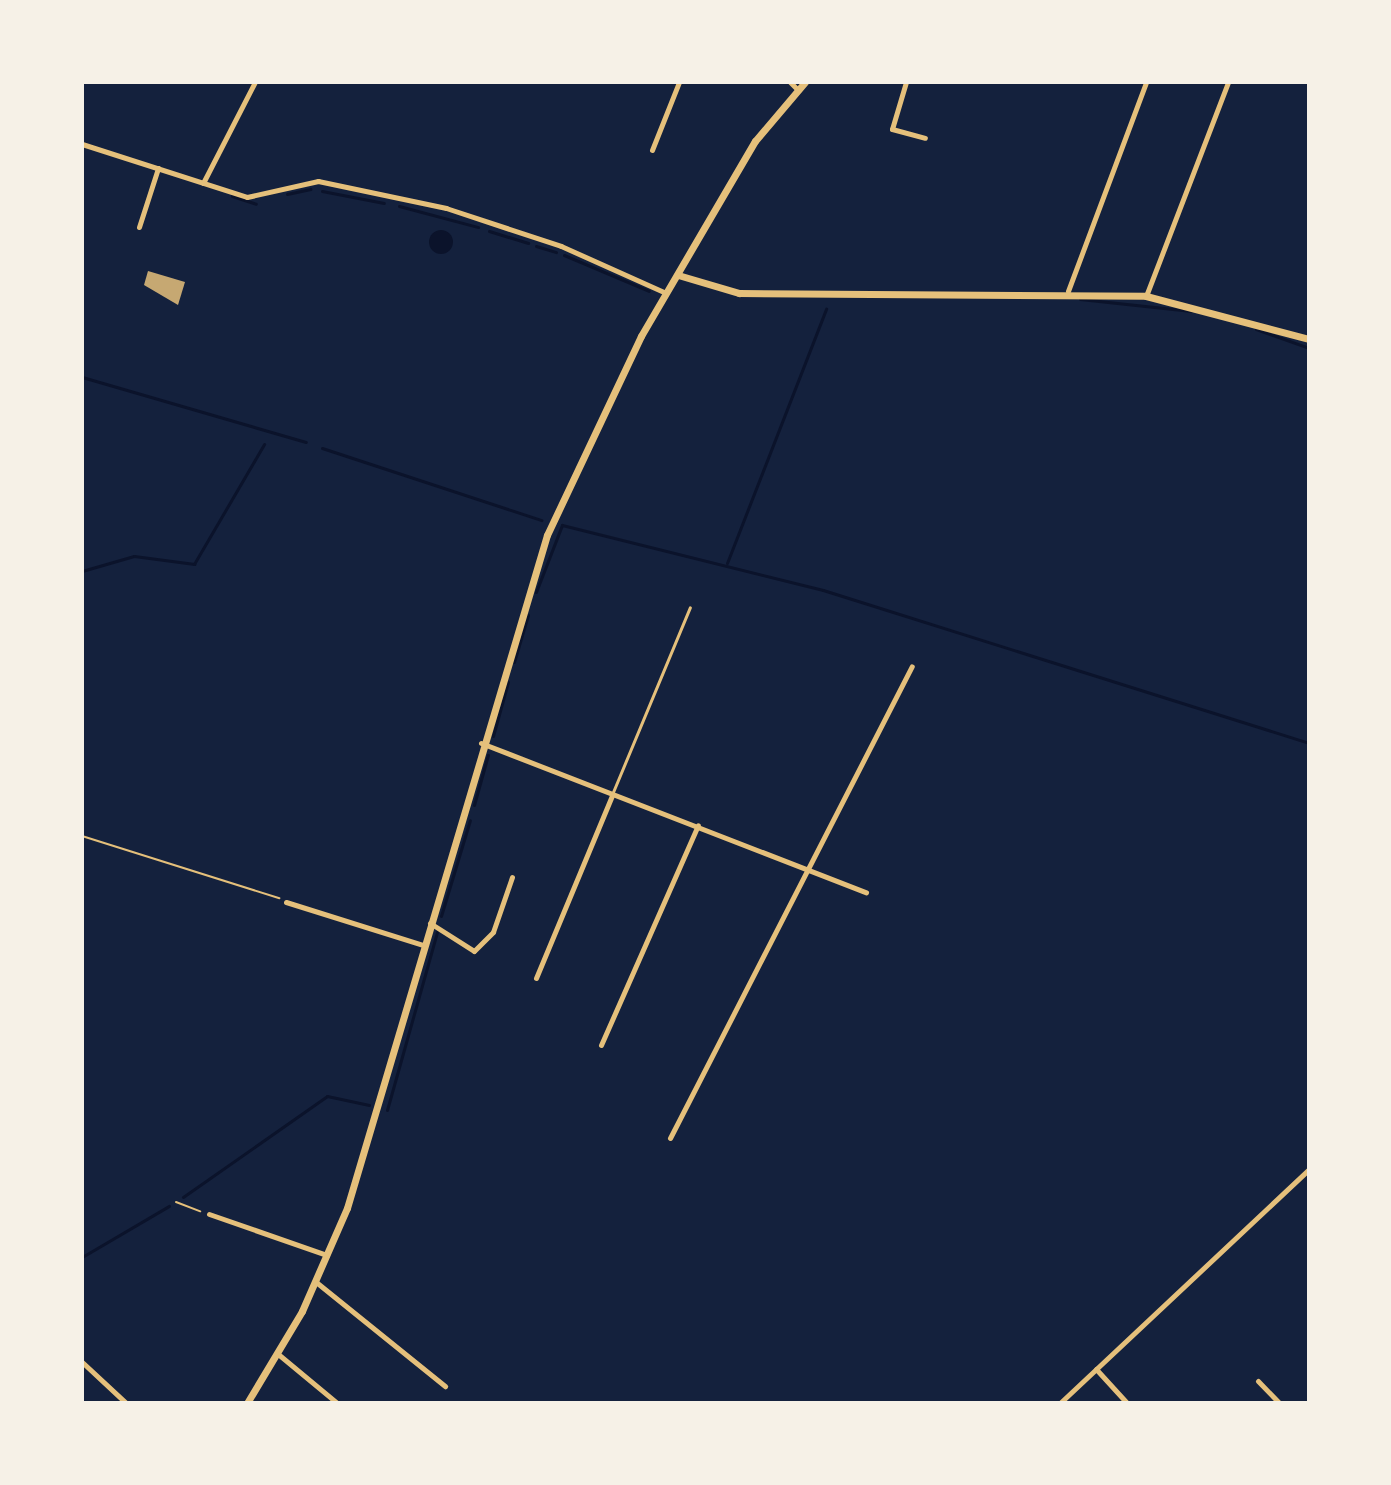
<!DOCTYPE html>
<html>
<head>
<meta charset="utf-8">
<style>
	body { margin:0 }
	#map { position:relative; width:1391px; height:1485px; overflow:hidden; background:#14213d; font-family:"Asap Condensed",sans-serif }
	div>[style] { position:absolute }
	.water>* { inset:0; background:#0b132b }
	.round { border-radius:50% }
	.stream>* { height:3px; margin:-1.5px; padding:0 1.5px; transform-origin:1.5px; border-radius:1.5px; background:#0b132b }
	.building>* { inset:0; background:#c6a872 }
	.path>* { height:2px; margin:-1px; padding:0 1px; transform-origin:1px; border-radius:1px; background:#e5c07b }
	.service>* { height:3px; margin:-1.5px; padding:0 1.5px; transform-origin:1.5px; border-radius:1.5px; background:#e5c07b }
	.minor>* { height:5px; margin:-2.5px; padding:0 2.5px; transform-origin:2.5px; border-radius:2.5px; background:#e5c07b }
	.tertiary>* { height:7px; margin:-3.5px; padding:0 3.5px; transform-origin:3.5px; border-radius:3.5px; background:#e5c07b }
	span { translate:-50% -50%; white-space:nowrap; text-align:center; line-height:1.15; -webkit-text-stroke:8px #f6f1e7; paint-order:stroke }
	.frame { position:absolute; inset:0; border:84px solid #f6f1e7; pointer-events:none }
</style>
</head>
<body>
<div id="map">
	<div class="water">
		<i class="round" style="left:429px;top:230px;width:24px;height:24px"></i>
	</div>
	<div class="stream">
		<i style="left:322px;top:191px;width:63px;rotate:11deg"></i>
		<i style="left:287px;top:194px;width:24px;rotate:-12deg"></i>
		<i style="left:232px;top:196px;width:25px;rotate:18deg"></i>
		<i style="left:399px;top:206px;width:82px;rotate:14.9deg"></i>
		<i style="left:489px;top:231px;width:41px;rotate:17.1deg"></i>
		<i style="left:536px;top:246px;width:21px;rotate:17deg"></i>
		<i style="left:564px;top:255px;width:92px;rotate:23deg"></i>
		<i style="left:1080px;top:299px;width:112px;rotate:6.2deg"></i>
		<i style="left:1256px;top:329px;width:56px;rotate:19.7deg"></i>
		<i style="left:82px;top:377px;width:233px;rotate:16.2deg"></i>
		<i style="left:322px;top:448px;width:231px;rotate:18.2deg"></i>
		<i style="left:727px;top:563px;width:273px;rotate:-68.7deg"></i>
		<i style="left:82px;top:571px;width:54px;rotate:-16.1deg"></i>
		<i style="left:134px;top:556px;width:61px;rotate:7.6deg"></i>
		<i style="left:194px;top:564px;width:139px;rotate:-59.7deg"></i>
		<i style="left:536px;top:592px;width:72px;rotate:-68.8deg"></i>
		<i style="left:562px;top:525px;width:269px;rotate:14deg"></i>
		<i style="left:823px;top:590px;width:510px;rotate:17.47deg"></i>
		<i style="left:514px;top:662px;width:49px;rotate:-73.4deg"></i>
		<i style="left:493px;top:736px;width:56px;rotate:-74.5deg"></i>
		<i style="left:474px;top:805px;width:52px;rotate:-74.4deg"></i>
		<i style="left:441px;top:916px;width:100px;rotate:-73.2deg"></i>
		<i style="left:387px;top:1110px;width:185px;rotate:-74.3deg"></i>
		<i style="left:183px;top:1197px;width:176px;rotate:-35deg"></i>
		<i style="left:327px;top:1096px;width:43px;rotate:12.1deg"></i>
		<i style="left:82px;top:1257px;width:101px;rotate:-30.4deg"></i>
	</div>
	<div class="building">
		<i style="clip-path:polygon(148px 271px,185px 282px,178px 305px,144px 285px)"></i>
	</div>
	<div class="path">
		<i style="left:82px;top:836px;width:207px;rotate:17.5deg"></i>
		<i style="left:176px;top:1202px;width:26px;rotate:21deg"></i>
	</div>
	<div class="service">
		<i style="left:613px;top:792px;width:200px;rotate:-67.4deg"></i>
	</div>
	<div class="minor">
		<i style="left:790px;top:82px;width:11px;rotate:45deg"></i>
		<i style="left:906px;top:82px;width:49px;rotate:106.6deg"></i>
		<i style="left:892px;top:129px;width:34px;rotate:15deg"></i>
		<i style="left:82px;top:144px;width:173px;rotate:17.8deg"></i>
		<i style="left:247px;top:197px;width:73px;rotate:-12.7deg"></i>
		<i style="left:318px;top:181px;width:131px;rotate:11.9deg"></i>
		<i style="left:446px;top:208px;width:121px;rotate:18.3deg"></i>
		<i style="left:561px;top:246px;width:115px;rotate:24.1deg"></i>
		<i style="left:652px;top:150px;width:73px;rotate:-68.3deg"></i>
		<i style="left:203px;top:183px;width:114px;rotate:-62.8deg"></i>
		<i style="left:139px;top:227px;width:62px;rotate:-72.1deg"></i>
		<i style="left:1068px;top:291px;width:223px;rotate:-69.5deg"></i>
		<i style="left:1146px;top:296px;width:229px;rotate:-69deg"></i>
		<i style="left:481px;top:743px;width:413px;rotate:21.2deg"></i>
		<i style="left:286px;top:902px;width:144px;rotate:17.4deg"></i>
		<i style="left:430px;top:923px;width:52px;rotate:32.5deg"></i>
		<i style="left:474px;top:951px;width:27px;rotate:-45deg"></i>
		<i style="left:493px;top:932px;width:58px;rotate:-70.9deg"></i>
		<i style="left:536px;top:978px;width:198px;rotate:-67.4deg"></i>
		<i style="left:601px;top:1045px;width:240px;rotate:-66.2deg"></i>
		<i style="left:670px;top:1138px;width:530px;rotate:-62.86deg"></i>
		<i style="left:209px;top:1214px;width:125px;rotate:19.2deg"></i>
		<i style="left:316px;top:1282px;width:166px;rotate:38.9deg"></i>
		<i style="left:278px;top:1354px;width:77px;rotate:39.7deg"></i>
		<i style="left:82px;top:1362px;width:60px;rotate:43deg"></i>
		<i style="left:1096px;top:1369px;width:46px;rotate:47.6deg"></i>
		<i style="left:1258px;top:1381px;width:30px;rotate:46deg"></i>
		<i style="left:1060px;top:1403px;width:342px;rotate:-43.2deg"></i>
	</div>
	<div class="tertiary">
		<i style="left:678px;top:275px;width:64px;rotate:16.4deg"></i>
		<i style="left:739px;top:293px;width:407px;rotate:0.4deg"></i>
		<i style="left:1146px;top:296px;width:169px;rotate:14.8deg"></i>
		<i style="left:247px;top:1403px;width:107px;rotate:-59.1deg"></i>
		<i style="left:302px;top:1311px;width:112px;rotate:-66.4deg"></i>
		<i style="left:347px;top:1208px;width:702px;rotate:-73.45deg"></i>
		<i style="left:547px;top:535px;width:220px;rotate:-64.7deg"></i>
		<i style="left:641px;top:336px;width:226px;rotate:-59.7deg"></i>
		<i style="left:755px;top:141px;width:77px;rotate:-49.7deg"></i>
	</div>
	<div class="frame"></div>
</div>
</body>
</html>
